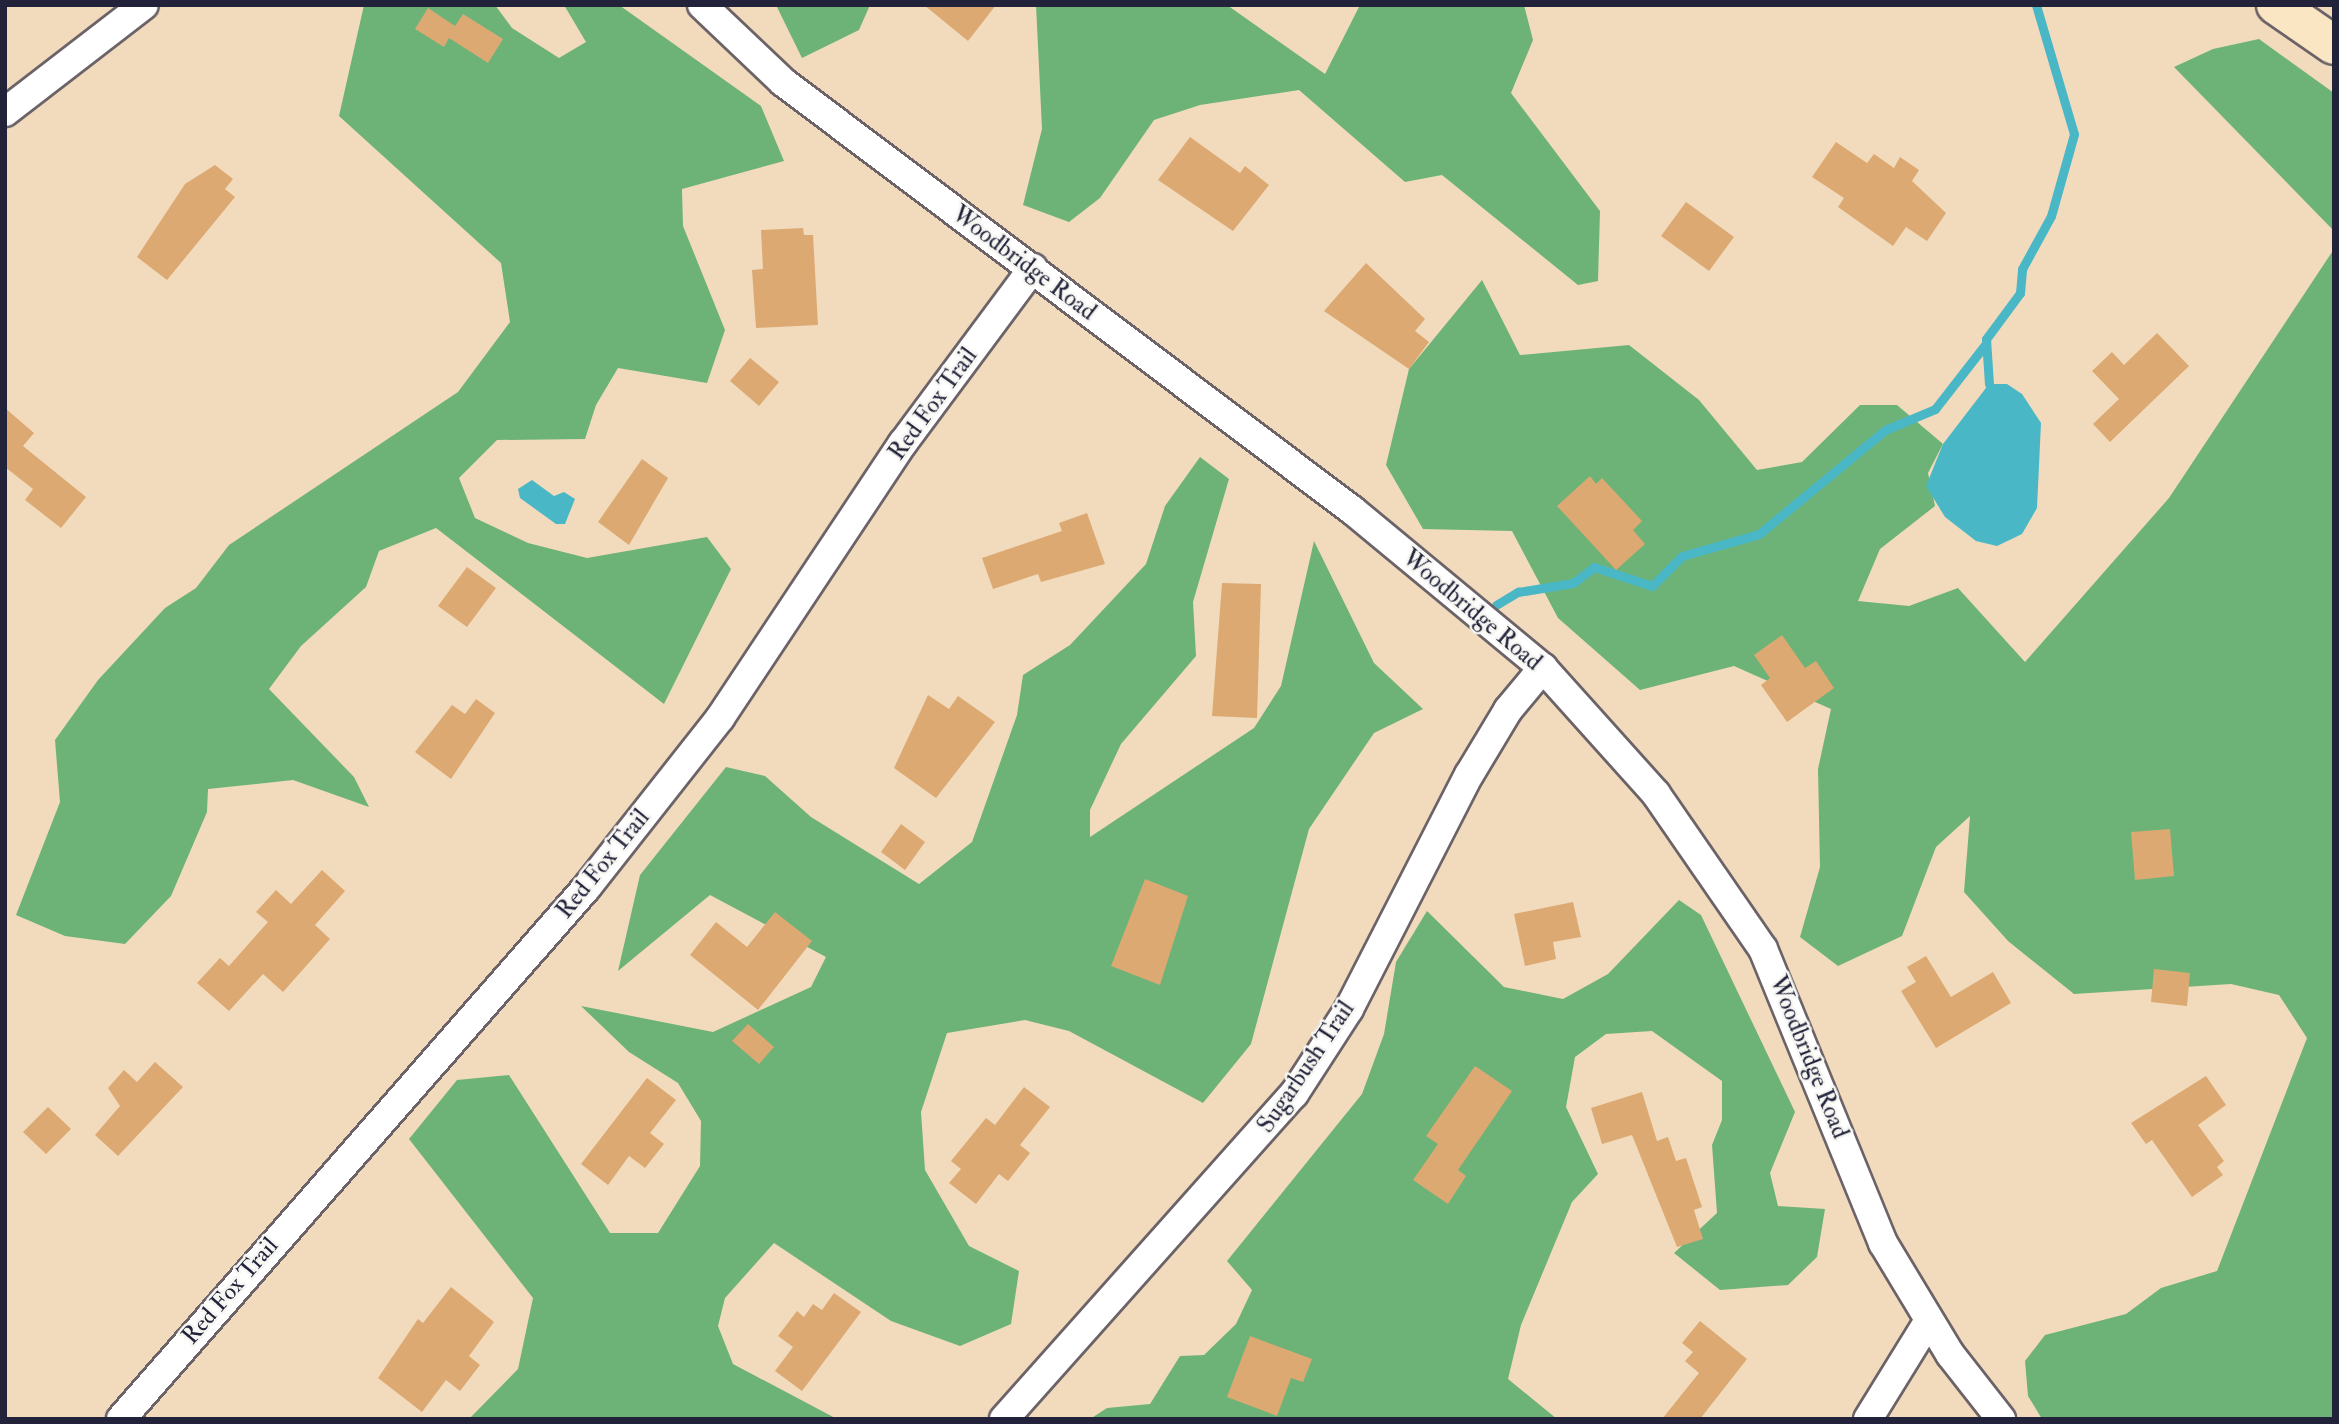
<!DOCTYPE html>
<html>
<head>
<meta charset="utf-8">
<style>
	body { margin:0 }
	#map { position:relative; width:2339px; height:1424px; overflow:hidden; background:#f2dbbc; font-family:"IM FELL Double Pica",serif }
	div>[style] { position:absolute }
	.forest>* { inset:0; background:#6db378 }
	.water>* { inset:0; background:#4ab7c6 }
	.stream>* { height:9px; margin:-4.5px; padding:0 4.5px; transform-origin:4.5px; border-radius:4.5px; background:#4ab7c6 }
	.building>* { inset:0; background:#dca973 }
	.roads { filter:drop-shadow(2px 0 #6b6368) drop-shadow(-2px 0 #6b6368) drop-shadow(0 2px #6b6368) drop-shadow(0 -2px #6b6368) }
	.street>* { height:28px; margin:-14px; padding:0 14px; transform-origin:14px; border-radius:14px; background:#fff }
	.secondary>* { height:38px; margin:-19px; padding:0 19px; transform-origin:19px; border-radius:19px; background:#fbe6c4 }
	span { translate:-50% -50%; white-space:nowrap; text-align:center; line-height:1.15; -webkit-text-stroke:5px #f6f6f2; paint-order:stroke }
	.street-label { font-size:24px; color:#22223b }
	.frame { position:absolute; inset:0; border:7px solid #22223b; pointer-events:none }
</style>
</head>
<body>
<div id="map">
	<div class="forest">
		<i style="clip-path:polygon(364px 5px,495px 5px,512px 28px,559px 58px,586px 42px,564px 5px,619px 5px,761px 106px,784px 161px,682px 189px,683px 226px,725px 330px,707px 383px,618px 368px,596px 405px,585px 439px,497px 440px,459px 478px,475px 518px,528px 543px,587px 558px,707px 537px,731px 569px,664px 704px,436px 528px,379px 551px,366px 587px,301px 646px,269px 689px,354px 777px,369px 807px,293px 780px,208px 789px,207px 812px,171px 896px,125px 944px,65px 936px,16px 915px,60px 802px,55px 740px,98px 680px,165px 608px,196px 588px,229px 545px,458px 392px,510px 322px,501px 263px,339px 116px)"></i>
		<i style="clip-path:polygon(776px 5px,870px 5px,859px 30px,802px 58px)"></i>
		<i style="clip-path:polygon(1036px 5px,1227px 5px,1325px 74px,1360px 5px,1524px 5px,1533px 40px,1511px 93px,1600px 211px,1598px 281px,1578px 285px,1442px 175px,1405px 182px,1299px 90px,1200px 105px,1154px 120px,1100px 198px,1069px 222px,1023px 205px,1042px 129px)"></i>
		<i style="clip-path:polygon(2259px 39px,2334px 93px,2334px 231px,2174px 67px,2213px 49px)"></i>
		<i style="clip-path:polygon(2334px 249px,2334px 1419px,2042px 1419px,2028px 1396px,2025px 1361px,2045px 1335px,2126px 1314px,2161px 1288px,2217px 1271px,2307px 1038px,2279px 995px,2231px 984px,2074px 994px,2008px 941px,1964px 892px,1970px 816px,1936px 847px,1902px 936px,1838px 966px,1800px 937px,1820px 867px,1818px 769px,1831px 709px,1734px 666px,1640px 690px,1558px 618px,1512px 531px,1423px 529px,1386px 465px,1409px 369px,1482px 280px,1520px 355px,1629px 345px,1699px 400px,1757px 470px,1802px 462px,1860px 405px,1897px 405px,1943px 444px,1928px 473px,1935px 506px,1880px 549px,1858px 601px,1909px 606px,1958px 588px,2025px 662px,2169px 498px)"></i>
		<i style="clip-path:polygon(1200px 457px,1229px 479px,1193px 602px,1196px 656px,1121px 744px,1090px 810px,1090px 837px,1254px 728px,1281px 686px,1314px 541px,1374px 663px,1423px 709px,1374px 733px,1309px 829px,1251px 1044px,1203px 1103px,1069px 1031px,1025px 1020px,947px 1033px,921px 1112px,925px 1170px,969px 1246px,1019px 1271px,1011px 1324px,960px 1346px,891px 1321px,774px 1243px,725px 1298px,718px 1326px,733px 1364px,837px 1419px,469px 1419px,518px 1369px,533px 1298px,409px 1139px,457px 1080px,509px 1075px,610px 1233px,658px 1233px,700px 1166px,701px 1121px,678px 1083px,629px 1052px,581px 1006px,713px 1032px,811px 987px,826px 957px,710px 895px,618px 971px,640px 875px,726px 767px,765px 776px,811px 817px,919px 884px,972px 842px,1017px 715px,1023px 675px,1070px 645px,1146px 564px,1165px 506px)"></i>
		<i style="clip-path:polygon(1679px 900px,1701px 915px,1795px 1112px,1770px 1173px,1778px 1206px,1825px 1209px,1817px 1257px,1788px 1285px,1720px 1290px,1674px 1253px,1717px 1213px,1712px 1145px,1722px 1120px,1722px 1081px,1652px 1031px,1606px 1034px,1575px 1057px,1566px 1107px,1598px 1174px,1572px 1202px,1521px 1325px,1508px 1379px,1557px 1419px,1090px 1419px,1107px 1408px,1150px 1404px,1180px 1356px,1204px 1355px,1236px 1324px,1252px 1290px,1227px 1261px,1362px 1094px,1384px 1034px,1396px 962px,1427px 911px,1504px 987px,1563px 999px,1608px 974px)"></i>
	</div>
	<div class="water">
		<i style="clip-path:polygon(1989px 384px,2007px 384px,2022px 394px,2041px 423px,2037px 508px,2022px 534px,1997px 546px,1976px 541px,1945px 517px,1926px 486px,1943px 444px)"></i>
		<i style="clip-path:polygon(532px 480px,554px 496px,564px 492px,575px 499px,565px 524px,556px 524px,520px 498px,518px 489px)"></i>
	</div>
	<div class="stream">
		<i style="left:1989px;top:384px;width:45px;rotate:-93.8deg"></i>
		<i style="left:1986px;top:339px;width:57px;rotate:-53.5deg"></i>
		<i style="left:2020px;top:293px;width:24px;rotate:-85deg"></i>
		<i style="left:2022px;top:269px;width:60px;rotate:-61.3deg"></i>
		<i style="left:2051px;top:216px;width:85px;rotate:-74.3deg"></i>
		<i style="left:2074px;top:134px;width:134px;rotate:-106.4deg"></i>
		<i style="left:1496px;top:605px;width:26px;rotate:-31deg"></i>
		<i style="left:1518px;top:592px;width:56px;rotate:-9.3deg"></i>
		<i style="left:1573px;top:583px;width:26px;rotate:-37deg"></i>
		<i style="left:1594px;top:567px;width:61px;rotate:18.1deg"></i>
		<i style="left:1652px;top:586px;width:42px;rotate:-45deg"></i>
		<i style="left:1682px;top:556px;width:80px;rotate:-15.9deg"></i>
		<i style="left:1759px;top:534px;width:163px;rotate:-39.5deg"></i>
		<i style="left:1885px;top:430px;width:54px;rotate:-22.8deg"></i>
		<i style="left:1935px;top:409px;width:80px;rotate:-52.1deg"></i>
	</div>
	<div class="building">
		<i style="clip-path:polygon(924px 5px,996px 5px,968px 41px)"></i>
		<i style="clip-path:polygon(428px 8px,455px 26px,463px 14px,503px 39px,488px 63px,449px 38px,444px 47px,415px 29px)"></i>
		<i style="clip-path:polygon(1190px 137px,1240px 173px,1245px 166px,1269px 185px,1233px 231px,1158px 180px)"></i>
		<i style="clip-path:polygon(1836px 142px,1867px 163px,1874px 154px,1894px 168px,1900px 157px,1919px 170px,1912px 181px,1946px 213px,1927px 241px,1906px 227px,1893px 246px,1838px 207px,1844px 198px,1812px 177px)"></i>
		<i style="clip-path:polygon(215px 165px,233px 179px,225px 189px,235px 197px,167px 280px,137px 257px,185px 184px)"></i>
		<i style="clip-path:polygon(1686px 202px,1734px 237px,1709px 271px,1661px 236px)"></i>
		<i style="clip-path:polygon(803px 228px,804px 235px,813px 235px,818px 325px,756px 328px,752px 270px,763px 269px,761px 230px)"></i>
		<i style="clip-path:polygon(1366px 263px,1425px 319px,1415px 331px,1429px 342px,1409px 369px,1324px 311px)"></i>
		<i style="clip-path:polygon(2157px 333px,2189px 366px,2110px 442px,2093px 424px,2119px 399px,2092px 371px,2112px 352px,2124px 365px)"></i>
		<i style="clip-path:polygon(750px 358px,779px 382px,759px 406px,730px 381px)"></i>
		<i style="clip-path:polygon(5px 408px,34px 433px,23px 446px,86px 497px,61px 528px,25px 500px,33px 489px,5px 467px)"></i>
		<i style="clip-path:polygon(642px 459px,668px 478px,629px 545px,598px 522px)"></i>
		<i style="clip-path:polygon(1590px 476px,1596px 484px,1602px 478px,1642px 521px,1633px 530px,1645px 544px,1616px 570px,1557px 506px)"></i>
		<i style="clip-path:polygon(1087px 513px,1105px 564px,1041px 582px,1038px 574px,993px 589px,982px 558px,1062px 531px,1059px 523px)"></i>
		<i style="clip-path:polygon(467px 567px,496px 588px,467px 627px,438px 606px)"></i>
		<i style="clip-path:polygon(1222px 583px,1261px 584px,1257px 718px,1212px 716px)"></i>
		<i style="clip-path:polygon(1782px 635px,1805px 668px,1816px 661px,1834px 688px,1787px 722px,1761px 685px,1770px 678px,1754px 655px)"></i>
		<i style="clip-path:polygon(928px 695px,949px 709px,958px 696px,995px 722px,936px 798px,894px 768px)"></i>
		<i style="clip-path:polygon(476px 699px,495px 713px,451px 779px,415px 752px,452px 705px,465px 714px)"></i>
		<i style="clip-path:polygon(901px 824px,925px 842px,905px 870px,881px 852px)"></i>
		<i style="clip-path:polygon(2170px 829px,2174px 876px,2135px 880px,2131px 832px)"></i>
		<i style="clip-path:polygon(322px 870px,345px 891px,315px 925px,330px 939px,283px 992px,263px 974px,229px 1011px,197px 983px,220px 958px,229px 966px,268px 922px,256px 912px,276px 890px,291px 904px)"></i>
		<i style="clip-path:polygon(1145px 879px,1188px 896px,1160px 985px,1111px 966px)"></i>
		<i style="clip-path:polygon(1573px 902px,1581px 937px,1553px 942px,1556px 959px,1525px 966px,1514px 914px)"></i>
		<i style="clip-path:polygon(775px 912px,812px 941px,758px 1010px,690px 955px,716px 922px,747px 947px)"></i>
		<i style="clip-path:polygon(1926px 956px,1951px 997px,1993px 972px,2011px 1003px,1936px 1048px,1901px 991px,1916px 982px,1907px 967px)"></i>
		<i style="clip-path:polygon(2154px 969px,2190px 973px,2187px 1006px,2151px 1002px)"></i>
		<i style="clip-path:polygon(748px 1024px,774px 1047px,759px 1064px,732px 1041px)"></i>
		<i style="clip-path:polygon(155px 1062px,183px 1087px,118px 1156px,95px 1135px,120px 1106px,108px 1088px,124px 1070px,137px 1082px)"></i>
		<i style="clip-path:polygon(1475px 1066px,1512px 1091px,1458px 1170px,1466px 1176px,1448px 1204px,1413px 1180px,1438px 1144px,1426px 1136px)"></i>
		<i style="clip-path:polygon(2206px 1076px,2226px 1105px,2198px 1125px,2224px 1161px,2217px 1167px,2223px 1175px,2192px 1197px,2152px 1140px,2146px 1144px,2131px 1123px)"></i>
		<i style="clip-path:polygon(647px 1078px,676px 1100px,650px 1133px,664px 1144px,645px 1168px,629px 1156px,608px 1185px,581px 1164px)"></i>
		<i style="clip-path:polygon(1024px 1087px,1050px 1107px,1020px 1145px,1030px 1153px,1008px 1181px,999px 1174px,976px 1204px,949px 1183px,961px 1169px,951px 1161px,986px 1118px,995px 1125px)"></i>
		<i style="clip-path:polygon(1642px 1092px,1657px 1141px,1668px 1137px,1676px 1161px,1686px 1158px,1702px 1207px,1694px 1210px,1703px 1239px,1677px 1247px,1632px 1135px,1602px 1144px,1591px 1108px)"></i>
		<i style="clip-path:polygon(48px 1107px,71px 1129px,46px 1154px,23px 1132px)"></i>
		<i style="clip-path:polygon(451px 1287px,494px 1322px,469px 1356px,480px 1365px,460px 1391px,446px 1380px,422px 1412px,378px 1378px,418px 1319px,423px 1323px)"></i>
		<i style="clip-path:polygon(834px 1293px,861px 1312px,802px 1391px,775px 1371px,793px 1347px,778px 1336px,797px 1311px,804px 1317px,813px 1304px,822px 1310px)"></i>
		<i style="clip-path:polygon(1700px 1321px,1747px 1359px,1700px 1419px,1662px 1419px,1699px 1373px,1685px 1361px,1693px 1352px,1682px 1343px)"></i>
		<i style="clip-path:polygon(1250px 1336px,1312px 1359px,1303px 1382px,1291px 1378px,1277px 1416px,1227px 1397px)"></i>
	</div>
	<div class="roads">
		<div class="street">
			<i style="left:702px;top:5px;width:112px;rotate:43.5deg"></i>
			<i style="left:783px;top:82px;width:712px;rotate:36.95deg"></i>
			<i style="left:1352px;top:510px;width:248px;rotate:39.6deg"></i>
			<i style="left:1543px;top:668px;width:169px;rotate:48.1deg"></i>
			<i style="left:1656px;top:794px;width:188px;rotate:55.4deg"></i>
			<i style="left:1763px;top:949px;width:318px;rotate:67.8deg"></i>
			<i style="left:1883px;top:1243px;width:130px;rotate:58.9deg"></i>
			<i style="left:1950px;top:1354px;width:83px;rotate:51.9deg"></i>
			<i style="left:5px;top:112px;width:175px;rotate:-37.6deg"></i>
			<i style="left:121px;top:1419px;width:707px;rotate:-48.78deg"></i>
			<i style="left:587px;top:887px;width:215px;rotate:-51.8deg"></i>
			<i style="left:720px;top:718px;width:330px;rotate:-56.4deg"></i>
			<i style="left:903px;top:443px;width:218px;rotate:-53.4deg"></i>
			<i style="left:1004px;top:1419px;width:436px;rotate:-48.3deg"></i>
			<i style="left:1294px;top:1094px;width:101px;rotate:-57.1deg"></i>
			<i style="left:1349px;top:1009px;width:263px;rotate:-62.9deg"></i>
			<i style="left:1469px;top:775px;width:76px;rotate:-59deg"></i>
			<i style="left:1508px;top:710px;width:55px;rotate:-50.2deg"></i>
			<i style="left:1868px;top:1419px;width:114px;rotate:-58.3deg"></i>
		</div>
		<div class="secondary">
			<i style="left:2276px;top:5px;width:70px;rotate:34.6deg"></i>
		</div>
	</div>
	<div class="street-label">
		<span style="left:1024px;top:263px;rotate:37deg">Woodbridge Road</span>
		<span style="left:933px;top:404px;rotate:-54deg">Red Fox Trail</span>
		<span style="left:1472px;top:610px;rotate:40deg">Woodbridge Road</span>
		<span style="left:603px;top:864px;rotate:-51deg">Red Fox Trail</span>
		<span style="left:1809px;top:1057px;rotate:68deg">Woodbridge Road</span>
		<span style="left:1306px;top:1067px;rotate:-56deg">Sugarbush Trail</span>
		<span style="left:230px;top:1291px;rotate:-49deg">Red Fox Trail</span>
	</div>
	<div class="frame"></div>
</div>
</body>
</html>
